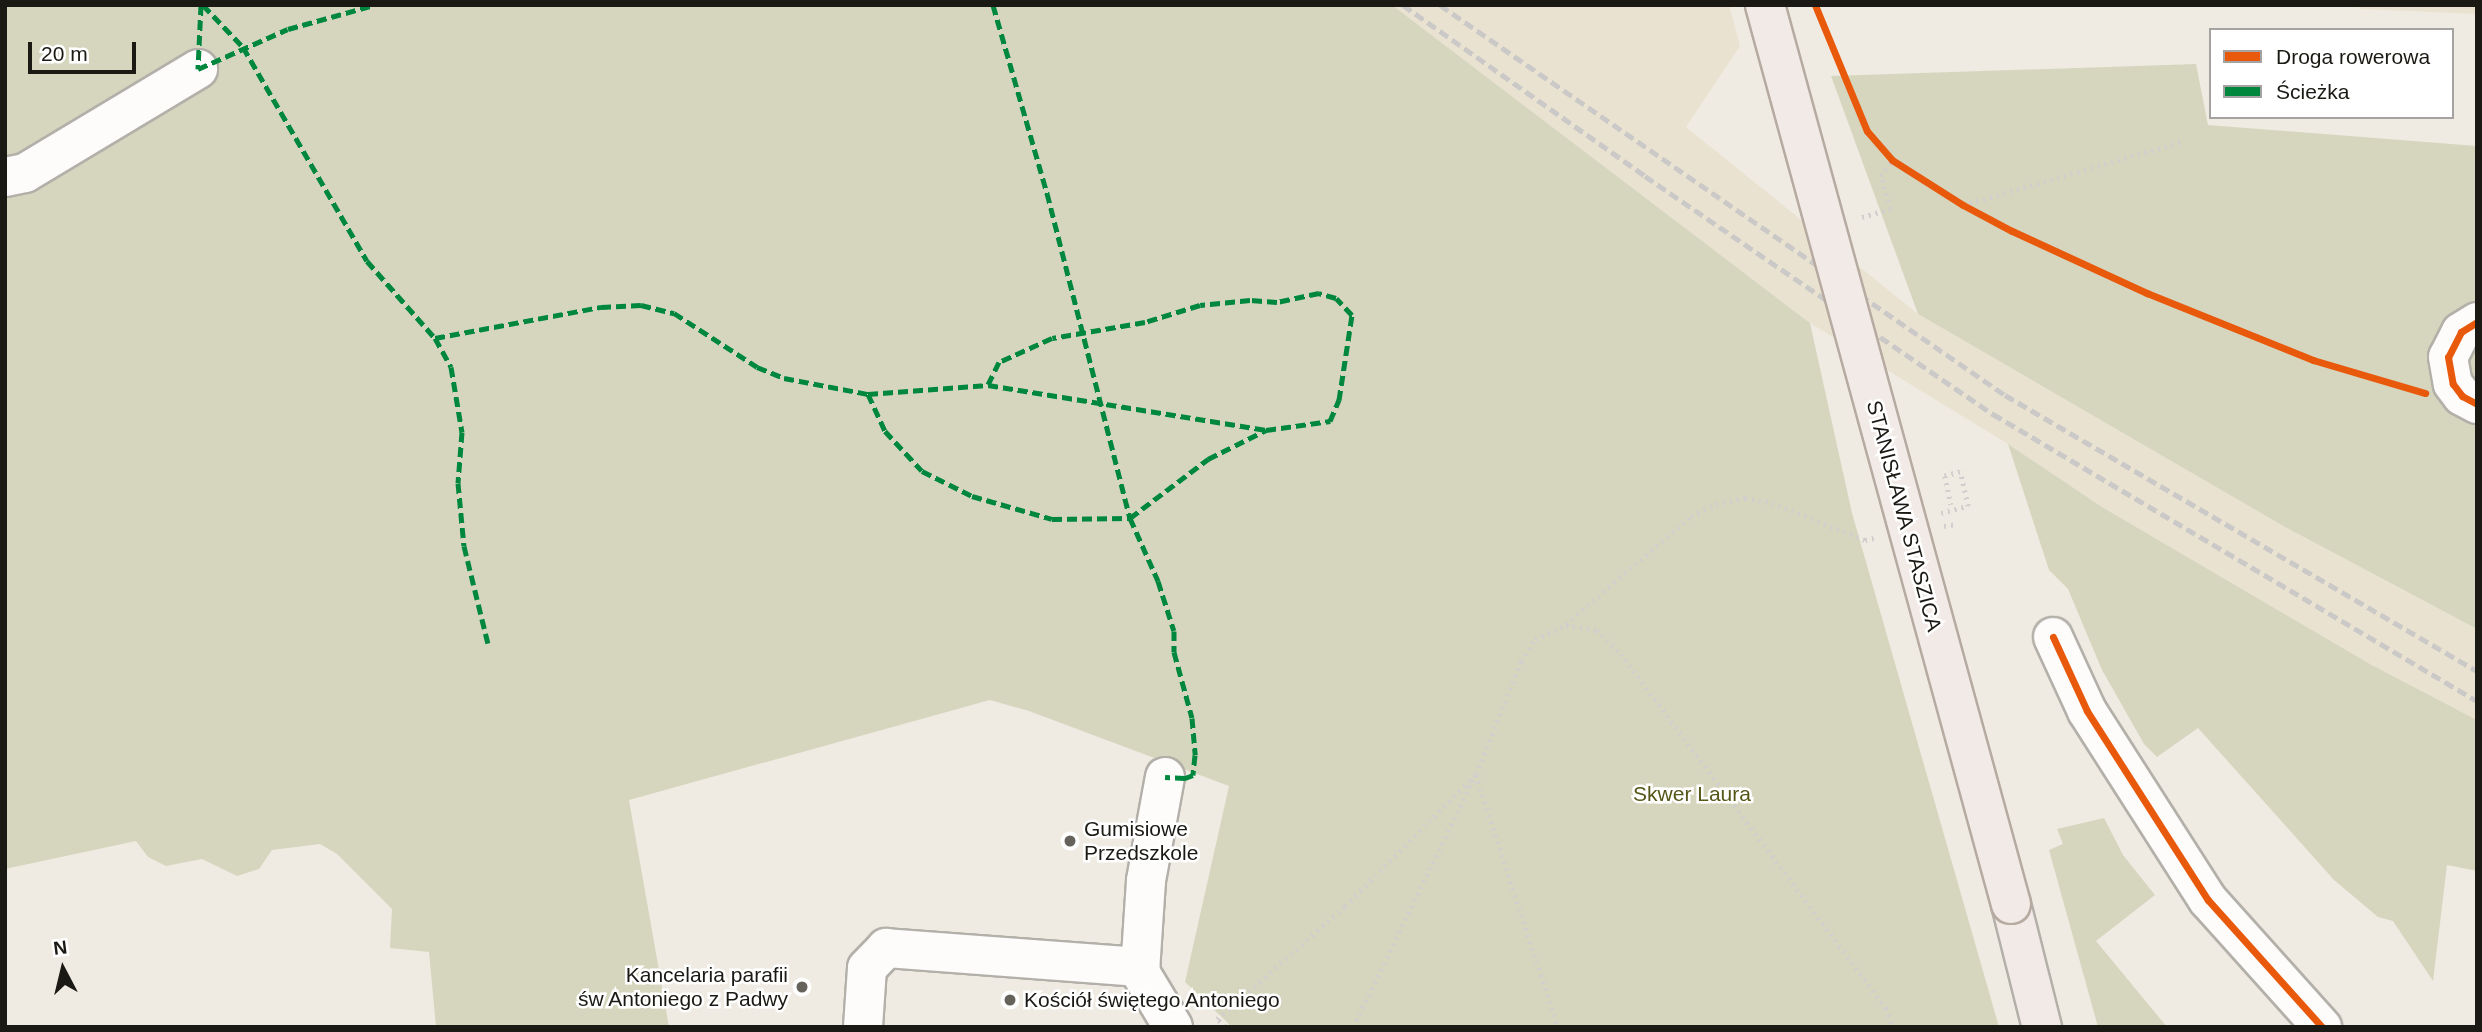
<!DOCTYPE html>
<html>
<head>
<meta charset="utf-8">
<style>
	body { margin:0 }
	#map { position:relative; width:2482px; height:1032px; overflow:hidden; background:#efebe2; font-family:Arial,sans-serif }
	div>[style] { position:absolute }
	.built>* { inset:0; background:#eae2d1 }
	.green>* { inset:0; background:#d6d6bf }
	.path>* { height:4.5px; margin-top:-2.25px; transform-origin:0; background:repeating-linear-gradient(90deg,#d0cfcd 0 2px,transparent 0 7px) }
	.roads { filter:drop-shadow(2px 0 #b3b0a9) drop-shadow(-2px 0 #b3b0a9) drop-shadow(0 2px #b3b0a9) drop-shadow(0 -2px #b3b0a9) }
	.minor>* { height:38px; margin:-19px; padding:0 19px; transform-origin:19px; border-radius:19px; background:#fdfcfb }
	.major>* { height:38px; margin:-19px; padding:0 19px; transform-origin:19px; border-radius:19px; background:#f1eae6 }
	.rail>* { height:5px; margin-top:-2.5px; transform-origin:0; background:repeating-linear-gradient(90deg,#cac9c7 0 10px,transparent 0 15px) }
	.bridges { filter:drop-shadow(2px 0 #b6aaa1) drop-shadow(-2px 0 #b6aaa1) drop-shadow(0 2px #b6aaa1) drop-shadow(0 -2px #b6aaa1) }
	.major-bridge>* { height:38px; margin:-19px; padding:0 19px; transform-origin:19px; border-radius:19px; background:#f1eae6 }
	.quiet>* { height:5px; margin-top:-2.5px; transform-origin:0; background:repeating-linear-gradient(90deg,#00873e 0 10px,transparent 0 15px) }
	.cycleway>* { height:7px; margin:-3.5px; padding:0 3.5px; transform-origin:3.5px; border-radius:3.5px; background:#e8590c }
	.dots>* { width:19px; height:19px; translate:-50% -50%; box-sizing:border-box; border:4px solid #fff; border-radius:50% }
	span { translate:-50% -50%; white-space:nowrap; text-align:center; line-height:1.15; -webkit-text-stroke:5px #fff; paint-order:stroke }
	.street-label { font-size:21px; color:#1b1913 }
	.park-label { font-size:21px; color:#555617 }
	.poi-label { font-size:21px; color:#1b1913 }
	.left { translate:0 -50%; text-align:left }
	.right { translate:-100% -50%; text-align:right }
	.frame { position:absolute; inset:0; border:7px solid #1b1913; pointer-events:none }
	.legend { position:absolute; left:2209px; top:28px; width:245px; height:91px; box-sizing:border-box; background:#fff; border:2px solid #a4a3a1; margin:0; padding:9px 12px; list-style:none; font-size:21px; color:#1b1913 }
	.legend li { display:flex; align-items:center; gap:14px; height:35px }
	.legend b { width:35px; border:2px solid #a4a3a1 }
	.north { position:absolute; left:28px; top:934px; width:70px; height:70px; -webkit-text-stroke:5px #fff; paint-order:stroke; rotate:353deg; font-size:19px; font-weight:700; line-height:28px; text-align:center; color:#1b1913 }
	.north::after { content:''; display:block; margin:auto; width:24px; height:32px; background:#1b1913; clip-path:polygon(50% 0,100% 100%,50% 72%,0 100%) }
	.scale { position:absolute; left:28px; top:42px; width:108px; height:32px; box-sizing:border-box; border:4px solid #1b1913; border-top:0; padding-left:9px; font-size:21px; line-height:24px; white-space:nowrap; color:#1b1913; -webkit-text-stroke:5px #fff; paint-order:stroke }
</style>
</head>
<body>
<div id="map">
	<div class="built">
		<i style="clip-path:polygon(1392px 5px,1729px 5px,1740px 46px,1686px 127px,1918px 314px,2285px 527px,2477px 629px,2477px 720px,2370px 664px,2102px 507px,2008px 444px,1810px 323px)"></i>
		<i style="clip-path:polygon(2359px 5px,2477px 5px,2477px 14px,2359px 9px)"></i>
	</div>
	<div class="green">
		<i style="clip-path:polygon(5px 5px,1392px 5px,1810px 323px,1852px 513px,1999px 1027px,1232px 1027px,1185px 982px,1229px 786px,1029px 711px,990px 700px,629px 800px,669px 1027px,436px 1027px,429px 952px,390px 948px,392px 909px,337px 854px,320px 844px,272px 850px,259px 869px,237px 876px,202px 859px,166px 866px,148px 857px,136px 841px,5px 869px)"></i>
		<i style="clip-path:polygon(2196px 64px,2208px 125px,2477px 146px,2477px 629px,2285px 527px,1918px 314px,1831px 76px)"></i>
		<i style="clip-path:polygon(2008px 444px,2102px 507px,2370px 664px,2477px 720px,2477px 871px,2447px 865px,2433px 981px,2393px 921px,2378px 917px,2334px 880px,2198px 728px,2157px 757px,2144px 744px,2102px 670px,2068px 589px,2049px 570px)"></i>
		<i style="clip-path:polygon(2104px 818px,2123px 855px,2155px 895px,2096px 941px,2167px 1027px,2098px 1027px,2049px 850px,2063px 844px,2057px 829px)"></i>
	</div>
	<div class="path">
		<i style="left:1963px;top:205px;width:231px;rotate:-16.1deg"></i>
		<i style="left:1862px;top:217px;width:29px;rotate:-16deg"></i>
		<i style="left:1890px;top:209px;width:34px;rotate:-105deg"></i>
		<i style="left:1881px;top:176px;width:19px;rotate:-55deg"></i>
		<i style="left:1941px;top:513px;width:28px;rotate:-15deg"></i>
		<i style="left:1968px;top:506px;width:35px;rotate:-103deg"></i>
		<i style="left:1960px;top:472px;width:16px;rotate:165deg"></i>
		<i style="left:1945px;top:476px;width:29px;rotate:78deg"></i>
		<i style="left:1944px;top:526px;width:12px;rotate:-9deg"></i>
		<i style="left:1566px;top:624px;width:165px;rotate:-40.8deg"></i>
		<i style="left:1691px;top:516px;width:28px;rotate:-26deg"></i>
		<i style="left:1716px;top:504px;width:30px;rotate:-12deg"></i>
		<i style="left:1745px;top:498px;width:27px;rotate:10deg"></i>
		<i style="left:1772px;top:503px;width:100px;rotate:21.7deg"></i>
		<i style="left:1865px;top:540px;width:9px;rotate:-13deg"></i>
		<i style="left:1476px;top:775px;width:265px;rotate:72deg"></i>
		<i style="left:1225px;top:1027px;width:11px;rotate:-135deg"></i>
		<i style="left:1217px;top:1019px;width:171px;rotate:-41.4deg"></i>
		<i style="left:1345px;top:906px;width:186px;rotate:-45.2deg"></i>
		<i style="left:1476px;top:774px;width:122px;rotate:-68.3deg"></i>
		<i style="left:1521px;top:661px;width:26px;rotate:-58deg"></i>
		<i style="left:1535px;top:639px;width:34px;rotate:-24deg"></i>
		<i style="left:1566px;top:625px;width:31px;rotate:9deg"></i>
		<i style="left:1597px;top:630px;width:34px;rotate:45deg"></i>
		<i style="left:1621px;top:654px;width:442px;rotate:53.2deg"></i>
		<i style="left:1886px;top:1008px;width:20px;rotate:70deg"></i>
		<i style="left:1353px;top:1027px;width:277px;rotate:-64.1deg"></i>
	</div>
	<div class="roads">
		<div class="minor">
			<i style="left:5px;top:177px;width:20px;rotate:-11deg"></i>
			<i style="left:25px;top:173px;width:202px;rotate:-31deg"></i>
			<i style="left:2477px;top:322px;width:19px;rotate:148deg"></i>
			<i style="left:2461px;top:332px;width:28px;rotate:117deg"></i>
			<i style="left:2448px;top:357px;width:27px;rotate:80deg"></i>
			<i style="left:2453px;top:384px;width:15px;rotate:53deg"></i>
			<i style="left:2462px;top:396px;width:17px;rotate:28deg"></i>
			<i style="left:2053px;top:637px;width:81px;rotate:65.3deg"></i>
			<i style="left:2087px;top:711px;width:224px;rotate:57.4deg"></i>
			<i style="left:2208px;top:900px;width:171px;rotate:48.1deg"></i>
			<i style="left:1165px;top:777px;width:106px;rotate:100.4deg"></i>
			<i style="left:1146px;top:881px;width:91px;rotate:93.8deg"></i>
			<i style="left:1140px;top:972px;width:64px;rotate:59deg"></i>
			<i style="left:863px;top:1027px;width:59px;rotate:-86.1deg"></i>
			<i style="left:867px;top:968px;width:28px;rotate:-46deg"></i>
			<i style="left:886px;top:948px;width:255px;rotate:4.3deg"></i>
		</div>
		<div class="major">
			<i style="left:2011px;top:904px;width:127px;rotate:75.9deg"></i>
		</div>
	</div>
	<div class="rail">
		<i style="left:1403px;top:5px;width:296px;rotate:35.2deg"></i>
		<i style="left:1645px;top:176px;width:422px;rotate:34.4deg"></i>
		<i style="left:1993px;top:414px;width:563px;rotate:30.67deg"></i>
		<i style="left:1440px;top:5px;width:687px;rotate:34.62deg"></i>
		<i style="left:2005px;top:395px;width:547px;rotate:30.32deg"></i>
	</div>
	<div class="bridges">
		<div class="major-bridge">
			<i style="left:1765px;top:5px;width:932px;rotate:74.7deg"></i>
		</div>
	</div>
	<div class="quiet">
		<i style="left:201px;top:5px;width:64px;rotate:92.7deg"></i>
		<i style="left:198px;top:69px;width:98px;rotate:-24deg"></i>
		<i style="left:288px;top:29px;width:89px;rotate:-15.6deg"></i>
		<i style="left:203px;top:5px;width:58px;rotate:46.4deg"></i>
		<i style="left:243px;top:47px;width:247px;rotate:59.9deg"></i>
		<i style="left:367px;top:261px;width:103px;rotate:48.6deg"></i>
		<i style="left:435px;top:338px;width:33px;rotate:61deg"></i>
		<i style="left:451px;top:367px;width:66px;rotate:80.4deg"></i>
		<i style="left:462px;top:432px;width:51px;rotate:94.5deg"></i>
		<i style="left:458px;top:483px;width:63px;rotate:84.6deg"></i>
		<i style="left:464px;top:546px;width:101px;rotate:76.2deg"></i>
		<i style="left:993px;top:5px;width:196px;rotate:74deg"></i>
		<i style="left:1047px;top:193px;width:335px;rotate:75.7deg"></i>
		<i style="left:1130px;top:518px;width:69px;rotate:66deg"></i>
		<i style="left:1158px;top:581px;width:52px;rotate:72.3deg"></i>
		<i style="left:1174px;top:631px;width:21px;rotate:90deg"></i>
		<i style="left:1174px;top:652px;width:68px;rotate:74.7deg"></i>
		<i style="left:1192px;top:718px;width:37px;rotate:85deg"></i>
		<i style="left:1195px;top:755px;width:20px;rotate:96deg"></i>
		<i style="left:1193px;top:775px;width:9px;rotate:159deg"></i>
		<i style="left:1185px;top:778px;width:20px;rotate:-177deg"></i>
		<i style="left:435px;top:338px;width:169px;rotate:-10.6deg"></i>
		<i style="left:601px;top:307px;width:40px;rotate:-2.9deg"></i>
		<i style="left:641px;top:305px;width:34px;rotate:14deg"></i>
		<i style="left:674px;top:313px;width:99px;rotate:33deg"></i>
		<i style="left:757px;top:367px;width:29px;rotate:22deg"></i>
		<i style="left:784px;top:378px;width:86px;rotate:10.8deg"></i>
		<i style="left:868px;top:394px;width:120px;rotate:-4.3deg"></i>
		<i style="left:988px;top:385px;width:282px;rotate:9.2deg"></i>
		<i style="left:1266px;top:430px;width:65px;rotate:-8deg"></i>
		<i style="left:1330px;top:421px;width:23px;rotate:-67deg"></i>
		<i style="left:1339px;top:400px;width:86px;rotate:-81.3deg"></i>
		<i style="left:1352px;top:315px;width:23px;rotate:-133deg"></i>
		<i style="left:1336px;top:298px;width:18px;rotate:-164deg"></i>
		<i style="left:1319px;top:293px;width:43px;rotate:167.9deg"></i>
		<i style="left:1277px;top:302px;width:27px;rotate:-176deg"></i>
		<i style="left:1250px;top:300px;width:50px;rotate:174.3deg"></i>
		<i style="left:1200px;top:305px;width:58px;rotate:162.8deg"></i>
		<i style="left:1145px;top:322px;width:94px;rotate:170.2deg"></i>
		<i style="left:1052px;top:338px;width:58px;rotate:155.6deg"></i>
		<i style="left:999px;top:362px;width:25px;rotate:116deg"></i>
		<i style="left:868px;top:394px;width:41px;rotate:65.3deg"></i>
		<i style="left:885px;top:431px;width:54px;rotate:47.2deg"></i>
		<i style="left:922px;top:471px;width:56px;rotate:26.6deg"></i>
		<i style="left:972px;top:496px;width:83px;rotate:16deg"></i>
		<i style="left:1052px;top:519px;width:78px;rotate:-0.7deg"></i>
		<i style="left:1130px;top:518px;width:98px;rotate:-37.1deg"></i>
		<i style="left:1208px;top:459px;width:65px;rotate:-26.6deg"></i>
	</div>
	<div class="cycleway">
		<i style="left:1815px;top:5px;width:136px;rotate:67.6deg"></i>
		<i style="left:1867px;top:131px;width:38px;rotate:49deg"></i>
		<i style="left:1892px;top:160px;width:84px;rotate:32.4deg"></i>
		<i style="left:1963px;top:205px;width:55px;rotate:28deg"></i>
		<i style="left:2012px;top:231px;width:149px;rotate:24.7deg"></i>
		<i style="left:2147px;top:293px;width:179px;rotate:22deg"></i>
		<i style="left:2313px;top:360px;width:117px;rotate:16.4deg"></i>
		<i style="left:2477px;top:322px;width:19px;rotate:148deg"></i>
		<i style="left:2461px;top:332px;width:28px;rotate:117deg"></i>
		<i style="left:2448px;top:357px;width:27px;rotate:80deg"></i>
		<i style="left:2453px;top:384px;width:15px;rotate:53deg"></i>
		<i style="left:2462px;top:396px;width:17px;rotate:28deg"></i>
		<i style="left:2053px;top:637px;width:81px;rotate:65.3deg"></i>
		<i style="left:2087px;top:711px;width:224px;rotate:57.4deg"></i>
		<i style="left:2208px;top:900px;width:171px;rotate:48.1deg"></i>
	</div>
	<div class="dots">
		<i style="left:1070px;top:841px;background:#65625b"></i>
		<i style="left:802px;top:987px;background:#65625b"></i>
		<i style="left:1010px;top:1000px;background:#65625b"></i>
	</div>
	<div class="street-label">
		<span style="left:1904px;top:516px;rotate:75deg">STANISŁAWA STASZICA</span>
	</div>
	<div class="park-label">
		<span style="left:1692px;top:794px">Skwer Laura</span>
	</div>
	<div class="poi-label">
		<span class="left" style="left:1084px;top:841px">Gumisiowe<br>Przedszkole</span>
		<span class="right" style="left:788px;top:987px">Kancelaria parafii<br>św Antoniego z Padwy</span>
		<span class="left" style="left:1024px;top:1000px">Kościół świętego Antoniego</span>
	</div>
	<div class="frame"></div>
	<ul class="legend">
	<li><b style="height:9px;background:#e8590c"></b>Droga rowerowa</li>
	<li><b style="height:9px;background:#00873e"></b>Ścieżka</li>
	</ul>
	<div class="north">N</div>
	<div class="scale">20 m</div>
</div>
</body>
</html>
